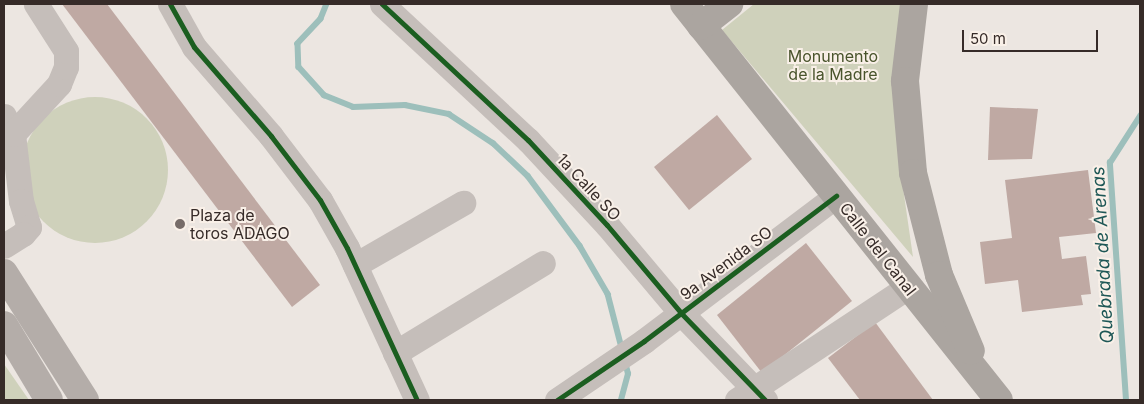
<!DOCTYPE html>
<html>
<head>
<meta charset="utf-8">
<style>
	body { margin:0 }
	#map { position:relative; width:1144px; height:404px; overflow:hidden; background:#ece6e1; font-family:Inter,sans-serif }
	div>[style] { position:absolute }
	.green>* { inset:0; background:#cfd1bb }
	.round { border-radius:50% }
	.stream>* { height:5.5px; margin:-2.75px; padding:0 2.75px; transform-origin:2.75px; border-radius:2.75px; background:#9dbfbb }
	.building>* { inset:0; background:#bfa9a3 }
	.minor>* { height:25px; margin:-12.5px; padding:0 12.5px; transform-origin:12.5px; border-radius:12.5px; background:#c5beba }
	.major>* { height:28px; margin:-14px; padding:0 14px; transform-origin:14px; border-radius:14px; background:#b4ada9 }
	.highway>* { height:28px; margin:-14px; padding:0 14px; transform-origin:14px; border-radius:14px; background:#aba5a0 }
	.cycleway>* { height:5px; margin:-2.5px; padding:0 2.5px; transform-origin:2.5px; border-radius:2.5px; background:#1b5e20 }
	.dots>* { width:14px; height:14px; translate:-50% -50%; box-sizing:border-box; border:2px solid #f9f0e8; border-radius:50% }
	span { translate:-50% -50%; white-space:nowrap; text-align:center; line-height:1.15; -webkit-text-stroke:4px #f9f0e8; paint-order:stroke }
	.park-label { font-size:16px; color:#49542c }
	.street-label { font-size:16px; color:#362b28 }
	.poi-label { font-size:16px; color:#362b28 }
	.left { translate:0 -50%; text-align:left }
	.water-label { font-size:18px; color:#1e5756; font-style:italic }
	.frame { position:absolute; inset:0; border:5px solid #362b28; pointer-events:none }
	.scale { position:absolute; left:962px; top:30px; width:136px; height:22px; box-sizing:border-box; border:2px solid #362b28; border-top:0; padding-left:6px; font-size:15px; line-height:18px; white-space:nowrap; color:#362b28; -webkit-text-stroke:4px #f9f0e8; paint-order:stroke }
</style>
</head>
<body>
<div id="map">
	<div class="green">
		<i style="clip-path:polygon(754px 4px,900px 4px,902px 181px,913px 257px,722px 30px)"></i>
		<i class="round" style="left:22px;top:97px;width:146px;height:146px"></i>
		<i style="clip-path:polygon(4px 364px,29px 400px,4px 400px)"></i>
	</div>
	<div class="stream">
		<i style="left:327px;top:4px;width:16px;rotate:112deg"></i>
		<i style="left:321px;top:19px;width:34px;rotate:133deg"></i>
		<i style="left:298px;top:44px;width:23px;rotate:88deg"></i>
		<i style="left:299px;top:67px;width:38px;rotate:48deg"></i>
		<i style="left:324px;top:95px;width:31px;rotate:22deg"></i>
		<i style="left:353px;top:107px;width:52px;rotate:-2.2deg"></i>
		<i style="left:405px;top:105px;width:45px;rotate:11.6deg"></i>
		<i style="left:449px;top:114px;width:53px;rotate:33.4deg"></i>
		<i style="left:493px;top:143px;width:48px;rotate:43.3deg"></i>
		<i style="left:528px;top:176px;width:87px;rotate:53.4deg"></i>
		<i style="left:580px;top:246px;width:56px;rotate:59.7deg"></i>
		<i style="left:608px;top:294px;width:56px;rotate:75.5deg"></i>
		<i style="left:621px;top:400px;width:27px;rotate:-75deg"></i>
		<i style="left:628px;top:374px;width:12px;rotate:-104deg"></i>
		<i style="left:1126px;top:400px;width:238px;rotate:-93.9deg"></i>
		<i style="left:1110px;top:163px;width:56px;rotate:-57.4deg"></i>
	</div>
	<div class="building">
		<i style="clip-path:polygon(62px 4px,107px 4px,320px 285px,292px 307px)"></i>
		<i style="clip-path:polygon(990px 107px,1038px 109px,1032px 159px,988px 160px)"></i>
		<i style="clip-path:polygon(717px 115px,752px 159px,689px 210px,654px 167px)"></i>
		<i style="clip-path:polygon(1088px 170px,1096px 233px,1059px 237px,1062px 259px,1086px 256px,1091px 294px,1081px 295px,1083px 305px,1022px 312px,1018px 280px,985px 284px,980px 242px,1012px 238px,1005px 180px)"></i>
		<i style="clip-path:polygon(806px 243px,852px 301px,762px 373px,717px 315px)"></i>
		<i style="clip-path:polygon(875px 322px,933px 400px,860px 400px,828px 358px)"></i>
	</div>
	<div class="minor">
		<i style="left:170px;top:4px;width:49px;rotate:60.8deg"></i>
		<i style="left:194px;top:47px;width:118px;rotate:49.1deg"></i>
		<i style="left:271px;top:136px;width:81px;rotate:52.6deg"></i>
		<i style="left:320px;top:200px;width:55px;rotate:60.6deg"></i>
		<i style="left:347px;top:248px;width:167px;rotate:65.3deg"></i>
		<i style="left:382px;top:4px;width:200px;rotate:43deg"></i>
		<i style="left:528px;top:140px;width:116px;rotate:47.1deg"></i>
		<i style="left:607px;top:225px;width:115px;rotate:49.9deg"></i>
		<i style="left:681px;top:313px;width:121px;rotate:46deg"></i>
		<i style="left:4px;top:116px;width:20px;rotate:63deg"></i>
		<i style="left:13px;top:134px;width:67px;rotate:83.2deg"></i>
		<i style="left:21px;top:201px;width:27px;rotate:73deg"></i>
		<i style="left:29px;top:227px;width:9px;rotate:131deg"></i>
		<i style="left:23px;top:234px;width:22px;rotate:148deg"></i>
		<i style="left:13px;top:134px;width:68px;rotate:-47.4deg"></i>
		<i style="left:59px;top:84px;width:18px;rotate:-68deg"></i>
		<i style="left:66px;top:67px;width:16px;rotate:-90deg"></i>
		<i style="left:66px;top:51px;width:56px;rotate:-122.6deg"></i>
		<i style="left:355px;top:265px;width:125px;rotate:-29.9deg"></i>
		<i style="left:395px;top:353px;width:173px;rotate:-31.3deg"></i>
		<i style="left:557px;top:400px;width:105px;rotate:-34.1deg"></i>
		<i style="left:644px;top:341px;width:241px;rotate:-37.1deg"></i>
		<i style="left:737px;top:400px;width:205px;rotate:-33.5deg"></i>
	</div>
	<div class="major">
		<i style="left:4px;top:273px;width:151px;rotate:57.5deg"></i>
		<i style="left:4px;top:325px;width:87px;rotate:59deg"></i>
	</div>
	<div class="highway">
		<i style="left:684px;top:4px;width:506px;rotate:51.5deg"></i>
		<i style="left:914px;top:4px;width:78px;rotate:96.7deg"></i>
		<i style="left:905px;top:81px;width:92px;rotate:85deg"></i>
		<i style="left:913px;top:173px;width:105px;rotate:75.7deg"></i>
		<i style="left:939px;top:275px;width:82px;rotate:67.2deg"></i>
		<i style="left:701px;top:26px;width:36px;rotate:-38deg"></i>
	</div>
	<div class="cycleway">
		<i style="left:170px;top:4px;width:49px;rotate:60.8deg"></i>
		<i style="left:194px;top:47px;width:118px;rotate:49.1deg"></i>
		<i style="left:271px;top:136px;width:81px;rotate:52.6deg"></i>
		<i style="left:320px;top:200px;width:55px;rotate:60.6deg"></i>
		<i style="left:347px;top:248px;width:167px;rotate:65.3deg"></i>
		<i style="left:382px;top:4px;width:200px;rotate:43deg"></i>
		<i style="left:528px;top:140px;width:116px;rotate:47.1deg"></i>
		<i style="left:607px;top:225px;width:115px;rotate:49.9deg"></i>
		<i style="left:681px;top:313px;width:121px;rotate:46deg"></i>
		<i style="left:557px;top:400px;width:105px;rotate:-34.1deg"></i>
		<i style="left:644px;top:341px;width:241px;rotate:-37.1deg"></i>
	</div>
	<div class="dots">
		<i style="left:180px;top:224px;background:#766c69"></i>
	</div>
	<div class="park-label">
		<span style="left:833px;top:65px">Monumento<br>de la Madre</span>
	</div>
	<div class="street-label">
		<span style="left:589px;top:187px;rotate:47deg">1a Calle SO</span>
		<span style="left:878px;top:249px;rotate:52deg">Calle del Canal</span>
		<span style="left:726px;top:263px;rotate:-37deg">9a Avenida SO</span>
	</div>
	<div class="poi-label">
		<span class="left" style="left:190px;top:224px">Plaza de<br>toros ADAGO</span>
	</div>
	<div class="water-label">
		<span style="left:1103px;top:255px;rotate:-93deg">Quebrada de Arenas</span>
	</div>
	<div class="frame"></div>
	<div class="scale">50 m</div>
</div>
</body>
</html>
